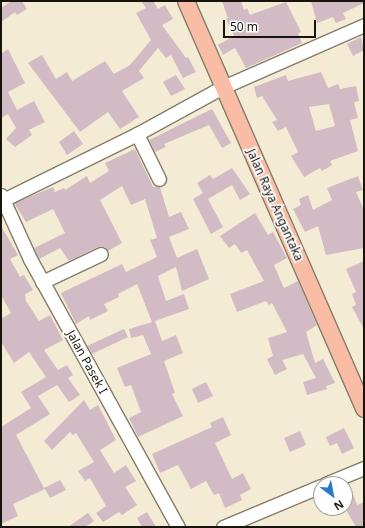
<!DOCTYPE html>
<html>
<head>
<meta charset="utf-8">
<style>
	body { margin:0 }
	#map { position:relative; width:365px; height:528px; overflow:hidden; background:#f4ebd5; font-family:"Noto Sans",sans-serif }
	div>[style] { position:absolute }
	.building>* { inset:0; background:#d2bbc5 }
	.roads { filter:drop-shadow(1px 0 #847c69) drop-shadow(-1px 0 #847c69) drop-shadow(0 1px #847c69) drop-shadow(0 -1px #847c69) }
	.minor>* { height:13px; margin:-6.5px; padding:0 6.5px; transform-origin:6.5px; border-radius:6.5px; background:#fff }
	.major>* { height:16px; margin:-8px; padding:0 8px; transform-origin:8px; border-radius:8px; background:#f8bda4 }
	span { translate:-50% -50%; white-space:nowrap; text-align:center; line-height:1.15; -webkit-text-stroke:3.5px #fff; paint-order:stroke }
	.street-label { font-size:12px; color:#17140c }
	.frame { position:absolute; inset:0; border:2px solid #17140c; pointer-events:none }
	.north { position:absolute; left:313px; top:476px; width:40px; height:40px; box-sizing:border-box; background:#fff; border:1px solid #a2a19e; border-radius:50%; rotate:148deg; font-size:11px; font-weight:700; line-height:16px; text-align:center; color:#17140c }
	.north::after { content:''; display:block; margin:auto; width:14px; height:18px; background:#2c78c8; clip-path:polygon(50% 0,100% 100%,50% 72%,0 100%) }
	.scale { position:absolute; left:223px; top:20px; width:93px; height:18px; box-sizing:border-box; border:2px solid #17140c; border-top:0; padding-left:5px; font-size:12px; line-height:14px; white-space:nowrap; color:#17140c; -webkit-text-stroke:3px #fff; paint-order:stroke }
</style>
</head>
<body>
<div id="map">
	<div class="building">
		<i style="clip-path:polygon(11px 1px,22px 1px,27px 9px,17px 15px,15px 12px,1px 22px,1px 8px)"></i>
		<i style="clip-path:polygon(141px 1px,153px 1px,158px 9px,165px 5px,173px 19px,162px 25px,186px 58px,188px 57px,196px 72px,183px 78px,171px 55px,166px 58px,158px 48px,139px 71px,144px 78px,122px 91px,139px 117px,120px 129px,108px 112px,80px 132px,28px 63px,42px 55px,56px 79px,67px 72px,72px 81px,105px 61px,114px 74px,130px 65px,151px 40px,136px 13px,146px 8px)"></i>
		<i style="clip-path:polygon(222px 1px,241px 1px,244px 10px,247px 8px,250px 15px,286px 2px,301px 32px,298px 33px,302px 43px,246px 68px,235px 48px,223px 55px,218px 45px,234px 36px,226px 19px,228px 18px)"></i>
		<i style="clip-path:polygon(311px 1px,364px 1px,364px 3px,343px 13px,346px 19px,336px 23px,333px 17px,317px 23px)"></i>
		<i style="clip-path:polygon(361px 37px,364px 50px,353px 56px,347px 44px)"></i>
		<i style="clip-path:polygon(8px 49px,25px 83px,8px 92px,17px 110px,34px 101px,45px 122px,29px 130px,32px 135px,15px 147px,6px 139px,16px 128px,8px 114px,1px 118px,1px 54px)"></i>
		<i style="clip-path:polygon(evenodd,321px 72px,328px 88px,338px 84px,340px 89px,356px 86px,359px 101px,354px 102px,358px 118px,350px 120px,358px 151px,330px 161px,332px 165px,322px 171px,320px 168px,304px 177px,291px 156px,298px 152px,286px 127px,278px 131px,272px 122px,277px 120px,262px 96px,257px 98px,254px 87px,286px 75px,288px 81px,321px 72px,329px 104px,335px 126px,316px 131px,309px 107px,329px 104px)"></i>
		<i style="clip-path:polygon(176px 75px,185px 89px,171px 96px,163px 82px)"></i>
		<i style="clip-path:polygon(212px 109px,231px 143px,222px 148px,209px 125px,164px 144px,166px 147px,155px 152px,149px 140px)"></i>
		<i style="clip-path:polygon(74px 131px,83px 144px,67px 155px,59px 142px)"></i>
		<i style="clip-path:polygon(135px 149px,153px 187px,160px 187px,169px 217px,181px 212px,189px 229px,169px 237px,177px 258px,197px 249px,209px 279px,182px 291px,176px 267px,158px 276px,166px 301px,184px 294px,189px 309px,155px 321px,162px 341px,176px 335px,183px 353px,164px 361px,175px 393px,172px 394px,183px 416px,138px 437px,129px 418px,141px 412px,131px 385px,125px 387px,117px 368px,151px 354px,143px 335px,131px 338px,129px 329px,152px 322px,137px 284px,118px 294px,119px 297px,104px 304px,108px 311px,90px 320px,89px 316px,76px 324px,61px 293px,122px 264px,126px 272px,157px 257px,150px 240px,157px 238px,145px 199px,131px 205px,122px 186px,100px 200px,122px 243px,108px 251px,105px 247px,98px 247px,69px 261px,60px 248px,39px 259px,34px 248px,65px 233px,53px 209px,26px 222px,14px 203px,53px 187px,55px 192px,64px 188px,65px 190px,87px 176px,90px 183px,109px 171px,105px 163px)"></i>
		<i style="clip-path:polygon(232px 168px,250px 194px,240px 200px,232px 185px,208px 199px,223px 227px,211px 234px,193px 199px,203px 193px,197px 183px,210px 175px,213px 179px)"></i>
		<i style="clip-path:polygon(358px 176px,363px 190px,356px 192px,364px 210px,364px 248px,326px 255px,318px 226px,305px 232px,293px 209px,301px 205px,299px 199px,308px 195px,313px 210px,332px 200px,327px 188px)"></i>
		<i style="clip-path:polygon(255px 213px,268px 235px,273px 232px,287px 258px,274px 265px,284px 288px,298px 281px,317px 325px,306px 332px,315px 363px,323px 359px,335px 383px,326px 386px,327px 389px,307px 395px,303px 382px,316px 378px,303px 354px,282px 360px,287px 369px,275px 375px,267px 359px,273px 356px,268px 338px,287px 332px,272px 303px,269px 305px,266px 301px,237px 312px,230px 294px,264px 281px,247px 250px,241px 253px,235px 244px,229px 248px,220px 236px)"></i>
		<i style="clip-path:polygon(1px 226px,18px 255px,10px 259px,20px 277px,24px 275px,33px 290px,25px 294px,26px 301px,39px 321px,50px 315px,63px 340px,44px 350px,58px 370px,67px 365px,73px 375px,68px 378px,80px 395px,69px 402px,57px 385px,38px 396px,50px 414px,16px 435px,44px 488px,60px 480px,66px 490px,50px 498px,45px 489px,13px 504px,18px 516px,1px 524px,1px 427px,31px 408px,21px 392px,46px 377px,29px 352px,14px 363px,1px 342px,1px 319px,11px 313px,1px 295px)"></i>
		<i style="clip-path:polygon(364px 261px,364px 329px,352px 307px,356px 305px,352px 294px,356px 292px,346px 269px)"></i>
		<i style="clip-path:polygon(124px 329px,128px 337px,92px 354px,87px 346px)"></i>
		<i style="clip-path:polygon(206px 382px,213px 396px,198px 403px,192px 389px)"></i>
		<i style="clip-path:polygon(84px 400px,90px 410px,98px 405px,116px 440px,100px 450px,114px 473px,126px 465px,136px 481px,125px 487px,137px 505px,122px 515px,119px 512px,103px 522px,96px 513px,106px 506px,90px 478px,85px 481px,78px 471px,94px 462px,76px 433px,73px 435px,70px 432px,52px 450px,44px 441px)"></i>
		<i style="clip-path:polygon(223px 417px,231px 435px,215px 443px,232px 479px,243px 473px,251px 489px,240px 495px,242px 500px,225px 508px,219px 493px,214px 495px,206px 481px,191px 489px,178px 465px,160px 473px,152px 454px,212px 427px,210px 423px)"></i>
		<i style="clip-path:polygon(344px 428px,354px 448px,342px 454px,337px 443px,330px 446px,326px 437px)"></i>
		<i style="clip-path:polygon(300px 431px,306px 445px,290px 452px,284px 438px)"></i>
		<i style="clip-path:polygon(349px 483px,357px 505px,364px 502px,364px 527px,356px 527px,345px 508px,345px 484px)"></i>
		<i style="clip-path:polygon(147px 512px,156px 527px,142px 527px,137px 518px)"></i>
		<i style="clip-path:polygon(88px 513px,94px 521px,85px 527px,68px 527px)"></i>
	</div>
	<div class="roads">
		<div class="minor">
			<i style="left:137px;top:134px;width:50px;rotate:63.9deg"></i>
			<i style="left:1px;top:195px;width:70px;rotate:65.6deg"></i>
			<i style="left:30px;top:259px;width:306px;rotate:61.1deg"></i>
			<i style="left:1px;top:201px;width:152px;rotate:-26.2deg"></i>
			<i style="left:137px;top:134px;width:98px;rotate:-28.7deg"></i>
			<i style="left:223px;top:87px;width:154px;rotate:-23.7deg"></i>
			<i style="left:42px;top:282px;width:65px;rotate:-25.4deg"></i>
			<i style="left:325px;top:484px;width:42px;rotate:-22.3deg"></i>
			<i style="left:223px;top:527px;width:106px;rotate:-22.7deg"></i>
		</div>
		<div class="major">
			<i style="left:186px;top:1px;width:445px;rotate:66.4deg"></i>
		</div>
	</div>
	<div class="street-label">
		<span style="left:275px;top:205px;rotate:66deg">Jalan Raya Angantaka</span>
		<span style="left:87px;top:362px;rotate:61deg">Jalan Pasek I</span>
	</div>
	<div class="frame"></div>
	<div class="north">N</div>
	<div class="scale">50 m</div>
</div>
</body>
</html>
